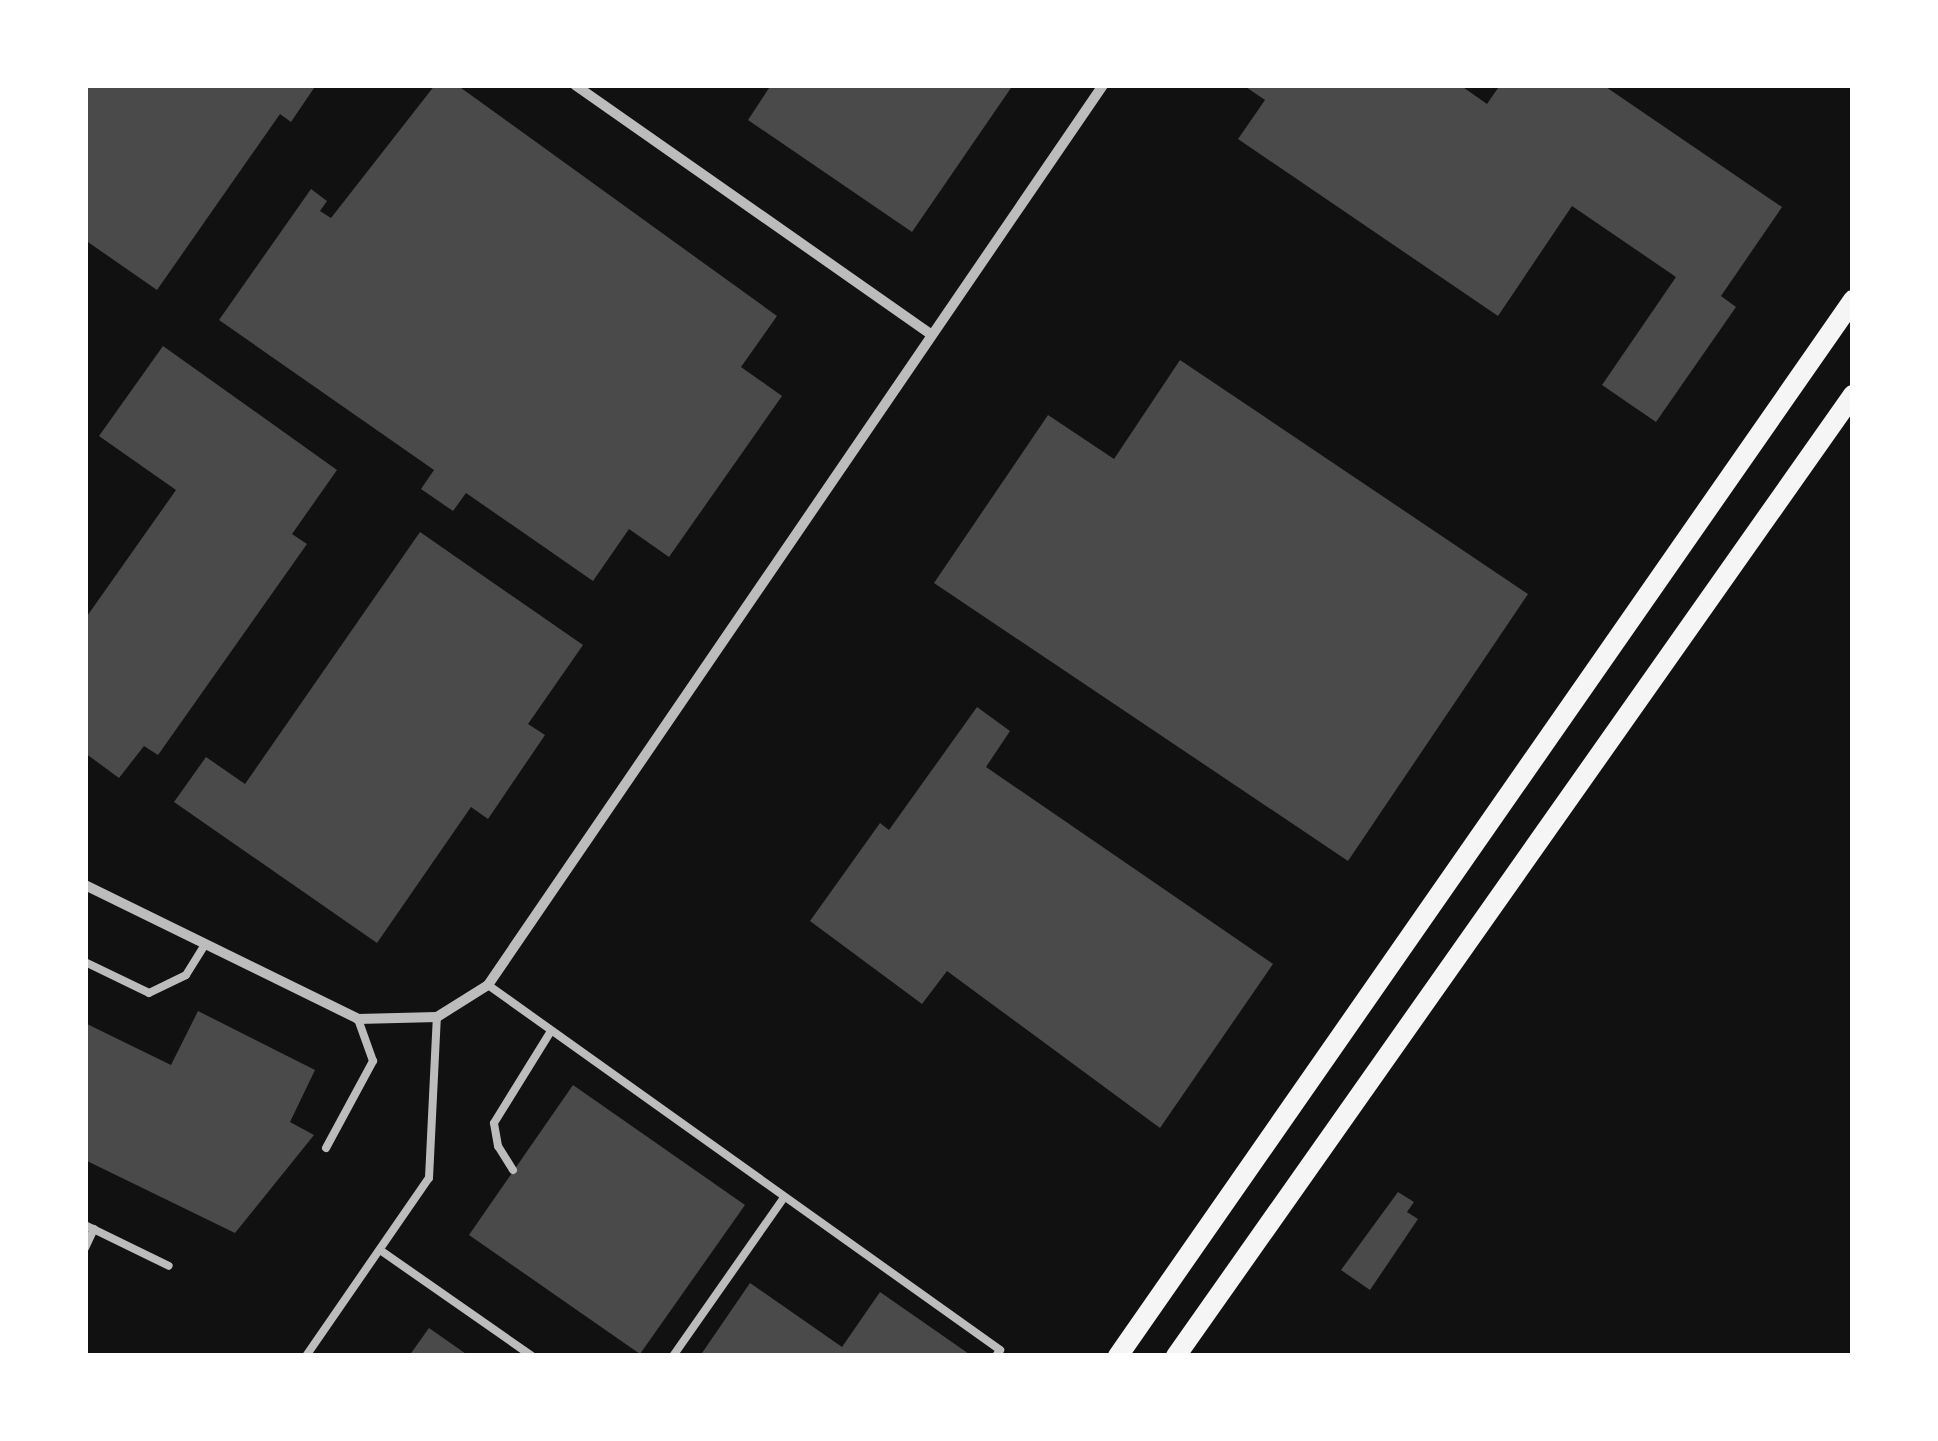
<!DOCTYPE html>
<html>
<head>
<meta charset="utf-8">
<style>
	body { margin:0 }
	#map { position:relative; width:1938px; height:1441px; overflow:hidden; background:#111; font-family:"Roboto Serif",serif }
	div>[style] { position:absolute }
	.building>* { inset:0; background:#4a4a4a }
	.service>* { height:8px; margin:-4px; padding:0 4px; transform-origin:4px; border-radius:4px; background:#bcbcbc }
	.minor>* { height:10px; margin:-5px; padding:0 5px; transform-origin:5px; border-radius:5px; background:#bcbcbc }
	.secondary>* { height:20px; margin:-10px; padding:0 10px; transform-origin:10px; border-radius:10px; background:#f5f5f5 }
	span { translate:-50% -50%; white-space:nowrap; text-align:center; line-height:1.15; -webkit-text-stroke:10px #fff; paint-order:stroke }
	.frame { position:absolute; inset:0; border:88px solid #fff; pointer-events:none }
</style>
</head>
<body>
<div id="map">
	<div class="building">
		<i style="clip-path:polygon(85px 85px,316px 85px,291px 122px,280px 114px,157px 290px,85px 240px)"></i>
		<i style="clip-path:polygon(435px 85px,457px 85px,777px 316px,741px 367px,782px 396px,669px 557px,629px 529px,593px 581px,466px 493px,453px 511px,421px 489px,434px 470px,219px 320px,311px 189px,327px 201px,320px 211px,331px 218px)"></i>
		<i style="clip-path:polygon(771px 85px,1013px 85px,912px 232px,748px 120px)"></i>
		<i style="clip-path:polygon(1243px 85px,1460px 85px,1487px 104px,1500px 85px,1603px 85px,1782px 207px,1721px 296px,1736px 307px,1656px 422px,1602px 385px,1676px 277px,1572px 206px,1498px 316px,1238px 139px,1265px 100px)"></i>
		<i style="clip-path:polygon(163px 346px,337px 470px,292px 534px,307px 544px,158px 755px,144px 746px,119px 778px,85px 753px,85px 619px,176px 490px,99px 436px)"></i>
		<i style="clip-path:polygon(1180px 360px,1528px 594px,1348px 861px,934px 583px,1048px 415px,1114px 459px)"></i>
		<i style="clip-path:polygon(420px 532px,583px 645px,528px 724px,545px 735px,488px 819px,471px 807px,377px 943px,174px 802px,206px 757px,245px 784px)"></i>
		<i style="clip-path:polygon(977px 707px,1010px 731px,986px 767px,1273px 964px,1160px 1128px,947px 971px,922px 1004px,810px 921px,880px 823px,889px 830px)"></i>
		<i style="clip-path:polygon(198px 1011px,315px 1070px,290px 1122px,314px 1135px,235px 1233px,85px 1160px,85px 1023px,171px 1065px)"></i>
		<i style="clip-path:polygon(573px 1085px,745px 1205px,640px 1354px,469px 1235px)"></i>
		<i style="clip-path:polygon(1398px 1192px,1414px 1202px,1407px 1212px,1418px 1219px,1370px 1290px,1341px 1270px)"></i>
		<i style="clip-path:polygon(750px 1283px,842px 1347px,880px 1292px,972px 1356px,700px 1356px)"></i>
		<i style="clip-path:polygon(429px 1328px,469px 1356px,409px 1356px)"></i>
	</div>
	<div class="service">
		<i style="left:85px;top:962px;width:71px;rotate:25.8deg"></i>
		<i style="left:149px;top:993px;width:41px;rotate:-25.9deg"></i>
		<i style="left:186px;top:975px;width:36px;rotate:-58deg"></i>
		<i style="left:488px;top:985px;width:629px;rotate:35.48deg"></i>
		<i style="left:1000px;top:1350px;width:7px;rotate:124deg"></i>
		<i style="left:326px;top:1148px;width:99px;rotate:-61.6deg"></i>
		<i style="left:373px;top:1061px;width:45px;rotate:-109.7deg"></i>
		<i style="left:513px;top:1170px;width:28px;rotate:-122deg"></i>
		<i style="left:498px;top:1146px;width:23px;rotate:-100deg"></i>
		<i style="left:494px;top:1123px;width:108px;rotate:-58.2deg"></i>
		<i style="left:85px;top:1225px;width:93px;rotate:26deg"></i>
		<i style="left:85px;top:1248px;width:21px;rotate:-65deg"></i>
		<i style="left:380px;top:1250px;width:185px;rotate:34.9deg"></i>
		<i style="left:306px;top:1356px;width:216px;rotate:-55.4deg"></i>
		<i style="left:429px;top:1178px;width:161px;rotate:-87.2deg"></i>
		<i style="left:673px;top:1356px;width:192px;rotate:-55deg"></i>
	</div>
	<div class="minor">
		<i style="left:575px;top:85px;width:432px;rotate:35deg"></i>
		<i style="left:85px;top:885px;width:304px;rotate:26.1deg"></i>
		<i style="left:358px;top:1019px;width:79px;rotate:-1.5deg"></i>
		<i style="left:437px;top:1017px;width:60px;rotate:-32.1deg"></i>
		<i style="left:488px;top:985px;width:1090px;rotate:-55.65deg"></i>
	</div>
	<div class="secondary">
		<i style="left:1118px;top:1356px;width:1287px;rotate:-55.16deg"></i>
		<i style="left:1176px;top:1356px;width:1176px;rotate:-54.84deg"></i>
	</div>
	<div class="frame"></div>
</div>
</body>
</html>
